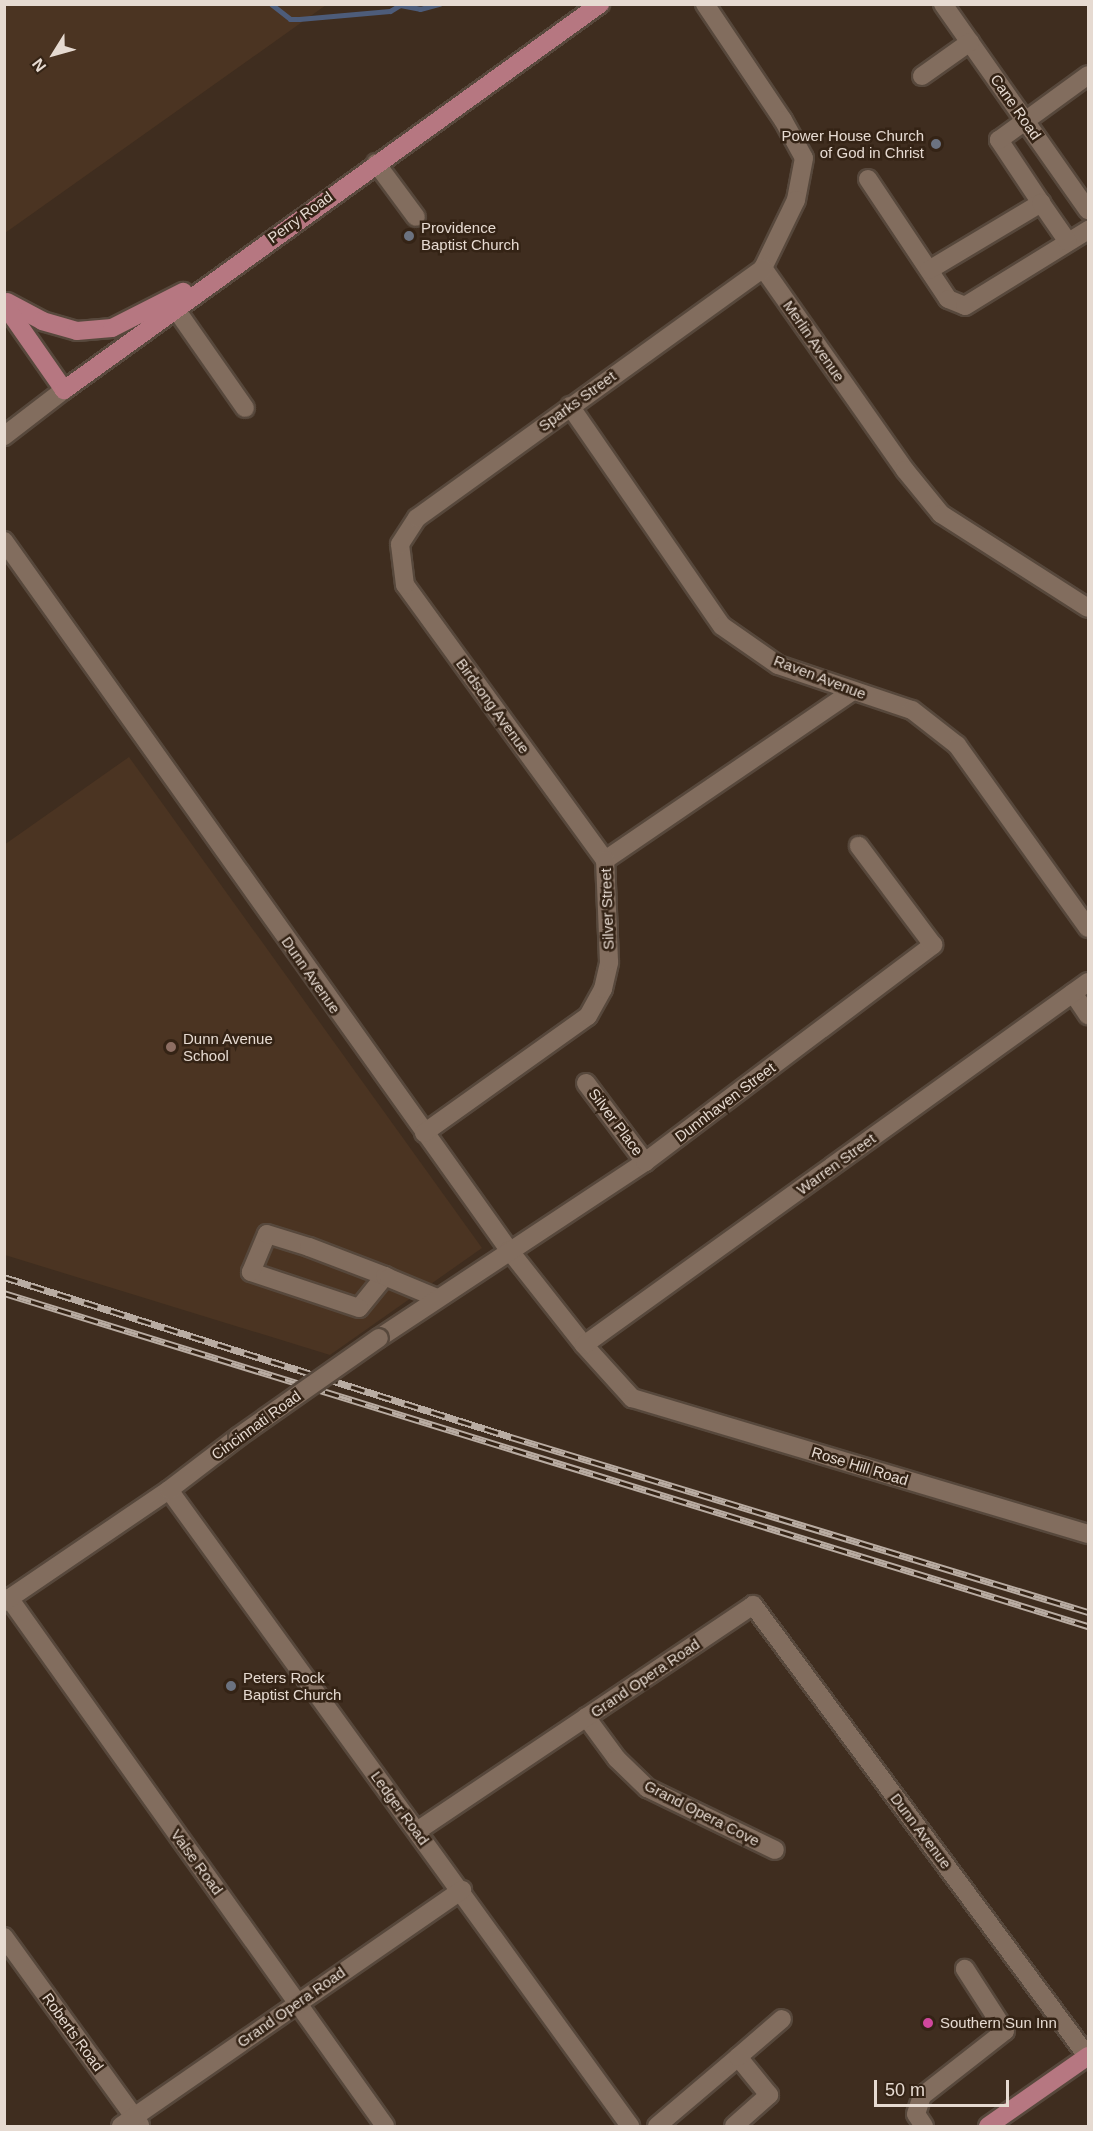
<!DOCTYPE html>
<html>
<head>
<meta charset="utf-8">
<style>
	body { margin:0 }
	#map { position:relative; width:1093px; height:2131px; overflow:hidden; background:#3f2d1f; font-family:Arial,sans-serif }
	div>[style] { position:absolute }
	.built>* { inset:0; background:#4b3422 }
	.stream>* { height:5px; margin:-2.5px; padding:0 2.5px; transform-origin:2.5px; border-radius:2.5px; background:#4d5c7a }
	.roads { filter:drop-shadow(2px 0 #57483c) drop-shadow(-2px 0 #57483c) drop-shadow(0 2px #57483c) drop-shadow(0 -2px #57483c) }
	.minor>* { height:18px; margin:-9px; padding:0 9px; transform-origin:9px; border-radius:9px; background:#826d5e }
	.major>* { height:18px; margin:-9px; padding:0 9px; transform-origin:9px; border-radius:9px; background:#b67781 }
	.rail>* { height:7px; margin-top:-3.5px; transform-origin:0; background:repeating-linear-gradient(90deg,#342315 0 14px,#b9aca2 0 28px); box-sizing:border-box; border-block:2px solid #b9aca2 }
	.bridges { filter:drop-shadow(2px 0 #57483c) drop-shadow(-2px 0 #57483c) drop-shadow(0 2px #57483c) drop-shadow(0 -2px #57483c) }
	.minor-bridge>* { height:18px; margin:-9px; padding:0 9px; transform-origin:9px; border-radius:9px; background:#826d5e }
	.dots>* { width:16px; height:16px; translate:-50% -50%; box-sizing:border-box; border:3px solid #342315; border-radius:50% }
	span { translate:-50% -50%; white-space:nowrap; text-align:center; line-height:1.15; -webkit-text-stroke:5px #342315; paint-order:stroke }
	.street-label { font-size:15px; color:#e6dad1 }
	.poi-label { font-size:15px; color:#e6dad1 }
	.right { translate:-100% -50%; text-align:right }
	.left { translate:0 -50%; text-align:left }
	.frame { position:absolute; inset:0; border:6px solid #e6dad1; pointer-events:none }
	.north { position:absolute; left:24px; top:24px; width:60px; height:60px; -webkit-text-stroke:4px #342315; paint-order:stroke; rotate:233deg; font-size:16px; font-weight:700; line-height:24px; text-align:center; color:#e6dad1 }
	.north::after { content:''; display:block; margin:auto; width:21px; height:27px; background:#e6dad1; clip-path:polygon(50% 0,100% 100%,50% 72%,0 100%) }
	.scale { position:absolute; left:874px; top:2080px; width:135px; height:27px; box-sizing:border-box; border:3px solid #e6dad1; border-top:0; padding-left:8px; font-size:18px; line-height:21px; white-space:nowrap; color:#e6dad1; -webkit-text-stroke:4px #342315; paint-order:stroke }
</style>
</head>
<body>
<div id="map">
	<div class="built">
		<i style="clip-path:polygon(5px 4px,326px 4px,326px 5px,5px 233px)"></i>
		<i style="clip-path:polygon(129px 757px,482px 1248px,330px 1355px,5px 1255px,4px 845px)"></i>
	</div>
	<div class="stream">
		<i style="left:271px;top:4px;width:24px;rotate:38deg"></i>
		<i style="left:290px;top:19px;width:9px"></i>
		<i style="left:299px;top:19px;width:91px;rotate:-5deg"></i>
		<i style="left:390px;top:11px;width:12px;rotate:-31deg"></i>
		<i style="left:400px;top:5px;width:20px;rotate:11deg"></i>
		<i style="left:420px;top:9px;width:20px;rotate:-15deg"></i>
	</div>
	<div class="roads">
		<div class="minor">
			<i style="left:705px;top:4px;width:140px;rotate:56.1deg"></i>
			<i style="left:783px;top:120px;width:43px;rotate:61.1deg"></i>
			<i style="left:804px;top:158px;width:43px;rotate:100.8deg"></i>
			<i style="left:796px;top:200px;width:76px;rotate:115.9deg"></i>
			<i style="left:763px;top:268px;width:247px;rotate:54.9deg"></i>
			<i style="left:905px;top:470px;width:57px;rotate:50.7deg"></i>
			<i style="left:941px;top:514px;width:174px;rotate:32.6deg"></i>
			<i style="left:943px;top:4px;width:252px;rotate:54.9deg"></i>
			<i style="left:922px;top:76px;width:59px;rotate:-35.3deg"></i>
			<i style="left:376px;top:163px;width:67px;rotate:53.5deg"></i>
			<i style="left:868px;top:179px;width:144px;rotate:56.3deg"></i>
			<i style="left:948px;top:299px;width:18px;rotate:22deg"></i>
			<i style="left:965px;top:306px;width:145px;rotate:-31.7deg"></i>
			<i style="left:1041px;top:203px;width:76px;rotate:-123.7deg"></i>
			<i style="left:999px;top:140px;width:110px;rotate:-36.1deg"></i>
			<i style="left:929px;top:270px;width:131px;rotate:-30.9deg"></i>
			<i style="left:1041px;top:203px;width:47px;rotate:55.3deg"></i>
			<i style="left:175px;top:308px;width:122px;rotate:55deg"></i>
			<i style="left:570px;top:406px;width:267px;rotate:55.4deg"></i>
			<i style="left:722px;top:626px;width:68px;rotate:34.9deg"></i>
			<i style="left:778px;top:665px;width:141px;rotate:18.6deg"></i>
			<i style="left:912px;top:710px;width:57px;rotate:37.9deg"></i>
			<i style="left:957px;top:745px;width:225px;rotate:54.4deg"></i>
			<i style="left:4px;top:436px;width:76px;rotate:-37.5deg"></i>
			<i style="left:4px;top:541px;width:870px;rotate:54.54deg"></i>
			<i style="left:509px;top:1250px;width:121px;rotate:51.7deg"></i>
			<i style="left:584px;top:1345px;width:72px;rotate:47.8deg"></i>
			<i style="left:632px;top:1398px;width:476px;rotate:16.6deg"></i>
			<i style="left:605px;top:860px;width:340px;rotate:-126deg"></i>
			<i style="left:405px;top:585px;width:41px;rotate:-97deg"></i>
			<i style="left:400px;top:544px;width:31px;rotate:-57deg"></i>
			<i style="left:417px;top:518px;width:427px;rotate:-35.8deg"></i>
			<i style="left:605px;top:860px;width:300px;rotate:-34.3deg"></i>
			<i style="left:1073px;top:993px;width:27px;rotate:56deg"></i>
			<i style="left:586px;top:1083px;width:99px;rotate:53.2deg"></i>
			<i style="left:424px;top:1133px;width:201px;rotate:-35.5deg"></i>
			<i style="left:588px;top:1016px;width:31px;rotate:-61deg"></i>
			<i style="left:603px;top:989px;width:28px;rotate:-77deg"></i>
			<i style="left:609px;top:962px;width:102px;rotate:-92.2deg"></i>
			<i style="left:385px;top:1276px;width:41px;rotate:129.1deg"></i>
			<i style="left:359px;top:1308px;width:114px;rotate:-161.6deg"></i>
			<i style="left:251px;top:1272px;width:41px;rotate:-67.2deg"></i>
			<i style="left:267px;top:1234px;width:44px;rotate:17.2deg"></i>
			<i style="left:309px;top:1247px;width:81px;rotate:20.9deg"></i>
			<i style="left:385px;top:1276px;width:4px;rotate:27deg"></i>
			<i style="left:389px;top:1278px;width:52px;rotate:22.6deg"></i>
			<i style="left:379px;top:1338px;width:319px;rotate:-33.5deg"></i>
			<i style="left:645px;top:1162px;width:361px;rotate:-37deg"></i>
			<i style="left:933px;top:945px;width:124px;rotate:-126.8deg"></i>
			<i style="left:584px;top:1345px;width:621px;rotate:-35.76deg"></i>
			<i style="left:169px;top:1490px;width:786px;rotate:54.06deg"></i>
			<i style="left:9px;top:1598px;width:648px;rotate:54.54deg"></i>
			<i style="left:4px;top:1602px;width:199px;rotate:-34.2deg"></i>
			<i style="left:169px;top:1490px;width:87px;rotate:-37.5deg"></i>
			<i style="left:586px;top:1717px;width:52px;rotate:53.6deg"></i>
			<i style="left:617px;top:1759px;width:42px;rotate:44deg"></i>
			<i style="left:647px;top:1788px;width:142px;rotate:25.8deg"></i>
			<i style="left:417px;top:1831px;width:405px;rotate:-33.9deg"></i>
			<i style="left:753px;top:1605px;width:563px;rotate:53.46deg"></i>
			<i style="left:4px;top:1937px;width:232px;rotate:54.1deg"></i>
			<i style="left:121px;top:2126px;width:415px;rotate:-34.7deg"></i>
			<i style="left:657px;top:2126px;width:106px;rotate:-40.4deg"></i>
			<i style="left:734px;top:2126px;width:47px;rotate:-41.5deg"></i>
			<i style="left:769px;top:2095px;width:49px;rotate:-129.2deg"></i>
			<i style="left:738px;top:2057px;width:58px;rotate:-40.8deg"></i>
			<i style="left:924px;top:2126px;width:14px;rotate:-124deg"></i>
			<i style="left:916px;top:2114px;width:19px;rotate:-72deg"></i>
			<i style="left:922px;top:2096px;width:105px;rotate:-38.1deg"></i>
			<i style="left:1005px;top:2031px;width:74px;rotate:-122.8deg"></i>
		</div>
		<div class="major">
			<i style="left:7px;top:302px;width:40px;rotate:28deg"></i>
			<i style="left:42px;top:321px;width:36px;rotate:16deg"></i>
			<i style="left:77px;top:331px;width:35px;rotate:-5deg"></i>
			<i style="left:112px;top:328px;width:80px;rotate:-26.9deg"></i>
			<i style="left:4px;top:304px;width:105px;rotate:55.1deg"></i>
			<i style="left:64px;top:390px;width:661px;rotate:-35.76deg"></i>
			<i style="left:988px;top:2126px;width:122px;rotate:-35deg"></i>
		</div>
	</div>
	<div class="rail">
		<i style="left:4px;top:1277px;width:532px;rotate:17.51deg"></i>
		<i style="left:511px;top:1437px;width:603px;rotate:16.87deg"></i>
		<i style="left:4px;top:1293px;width:1134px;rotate:17.08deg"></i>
	</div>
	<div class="bridges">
		<div class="minor-bridge">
			<i style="left:238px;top:1437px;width:172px;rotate:-35.1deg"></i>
		</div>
	</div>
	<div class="dots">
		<i style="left:936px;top:144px;background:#6b7280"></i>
		<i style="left:409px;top:236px;background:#6b7280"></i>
		<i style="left:171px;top:1047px;background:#8d6e63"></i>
		<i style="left:231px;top:1686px;background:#6b7280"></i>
		<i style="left:928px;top:2023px;background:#d1479c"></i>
	</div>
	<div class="street-label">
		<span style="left:1016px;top:107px;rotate:55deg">Cane Road</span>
		<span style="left:300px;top:217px;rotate:-36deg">Perry Road</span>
		<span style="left:814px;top:341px;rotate:55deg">Merlin Avenue</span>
		<span style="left:577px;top:401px;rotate:-36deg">Sparks Street</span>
		<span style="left:820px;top:677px;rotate:21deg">Raven Avenue</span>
		<span style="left:493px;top:706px;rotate:54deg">Birdsong Avenue</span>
		<span style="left:607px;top:909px;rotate:-92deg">Silver Street</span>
		<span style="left:311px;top:975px;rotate:55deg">Dunn Avenue</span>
		<span style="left:725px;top:1102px;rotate:-37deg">Dunnhaven Street</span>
		<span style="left:616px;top:1122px;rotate:53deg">Silver Place</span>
		<span style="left:836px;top:1164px;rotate:-36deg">Warren Street</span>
		<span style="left:256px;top:1425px;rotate:-36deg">Cincinnati Road</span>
		<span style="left:860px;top:1466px;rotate:17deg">Rose Hill Road</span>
		<span style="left:645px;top:1678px;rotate:-34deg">Grand Opera Road</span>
		<span style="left:400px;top:1808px;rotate:54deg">Ledger Road</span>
		<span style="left:702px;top:1813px;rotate:27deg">Grand Opera Cove</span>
		<span style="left:921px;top:1831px;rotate:53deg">Dunn Avenue</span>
		<span style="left:197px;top:1862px;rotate:54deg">Valse Road</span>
		<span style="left:291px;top:2007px;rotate:-35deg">Grand Opera Road</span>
		<span style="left:73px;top:2032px;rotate:54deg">Roberts Road</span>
	</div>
	<div class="poi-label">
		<span class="right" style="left:924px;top:144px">Power House Church<br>of God in Christ</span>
		<span class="left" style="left:421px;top:236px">Providence<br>Baptist Church</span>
		<span class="left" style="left:183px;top:1047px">Dunn Avenue<br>School</span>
		<span class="left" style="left:243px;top:1686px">Peters Rock<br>Baptist Church</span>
		<span class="left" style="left:940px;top:2023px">Southern Sun Inn</span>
	</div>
	<div class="frame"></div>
	<div class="north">N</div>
	<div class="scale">50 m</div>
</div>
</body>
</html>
